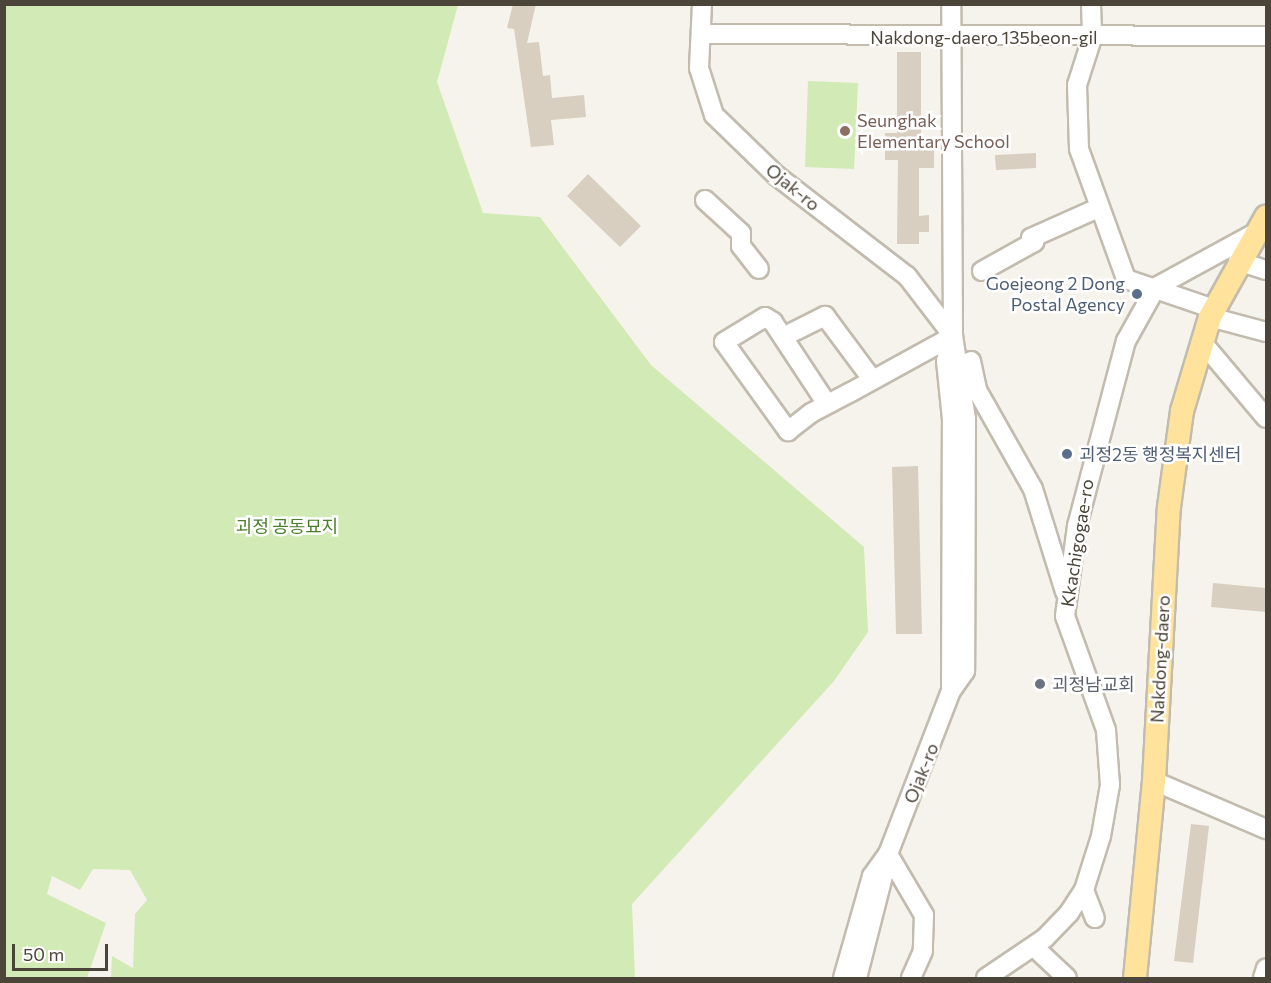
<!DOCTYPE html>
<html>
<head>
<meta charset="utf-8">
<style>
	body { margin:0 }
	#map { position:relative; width:1271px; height:983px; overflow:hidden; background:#f6f3ec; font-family:Commissioner,"Noto Sans KR",sans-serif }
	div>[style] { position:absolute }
	.green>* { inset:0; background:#d2eab5 }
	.building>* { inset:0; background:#d8cfc1 }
	.roads { filter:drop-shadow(2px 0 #c2bbae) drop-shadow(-2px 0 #c2bbae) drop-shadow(0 2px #c2bbae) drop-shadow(0 -2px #c2bbae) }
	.minor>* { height:18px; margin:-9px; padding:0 9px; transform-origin:9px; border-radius:9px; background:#fff }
	.major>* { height:22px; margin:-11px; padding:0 11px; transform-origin:11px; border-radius:11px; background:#ffe39c }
	.dots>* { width:16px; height:16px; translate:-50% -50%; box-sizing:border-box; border:3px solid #fff; border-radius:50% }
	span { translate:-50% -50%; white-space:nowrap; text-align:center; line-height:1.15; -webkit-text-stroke:5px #fff; paint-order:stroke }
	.street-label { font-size:18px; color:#4b4439 }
	.education-label { font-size:18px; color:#785e54 }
	.left { translate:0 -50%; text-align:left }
	.service-label { font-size:18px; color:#4e5e75 }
	.right { translate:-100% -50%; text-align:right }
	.park-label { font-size:18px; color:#4a7f2a }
	.worship-label { font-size:18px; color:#5b616d }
	.frame { position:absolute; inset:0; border:6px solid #4b4439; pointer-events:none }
	.scale { position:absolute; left:12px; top:944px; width:96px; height:27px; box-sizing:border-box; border:3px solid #4b4439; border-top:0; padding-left:8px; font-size:18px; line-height:21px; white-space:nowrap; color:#4b4439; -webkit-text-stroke:4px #fff; paint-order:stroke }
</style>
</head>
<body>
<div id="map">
	<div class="green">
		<i style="clip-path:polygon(5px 4px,458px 5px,437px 82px,483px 213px,540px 217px,651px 365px,864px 547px,868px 632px,834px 681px,632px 904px,635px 978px,111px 978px,112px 956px,133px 968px,135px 914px,147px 900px,130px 870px,93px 869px,80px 890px,52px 876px,47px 894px,106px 923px,87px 978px,5px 978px)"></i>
		<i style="clip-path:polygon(808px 81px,858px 83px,854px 169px,805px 167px)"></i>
	</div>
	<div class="building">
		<i style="clip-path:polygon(513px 4px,536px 4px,527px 43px,539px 42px,543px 76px,550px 75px,552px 98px,584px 95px,586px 117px,551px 120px,554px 145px,531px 147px,514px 29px,507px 28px)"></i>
		<i style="clip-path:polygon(897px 52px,921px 52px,921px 138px,934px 138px,934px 168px,919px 168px,919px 216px,929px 215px,929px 232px,919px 232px,919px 244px,897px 244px,898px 160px,885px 160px,885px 133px,897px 133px)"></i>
		<i style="clip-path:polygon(1036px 153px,1036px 168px,996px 170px,995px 155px)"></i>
		<i style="clip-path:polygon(588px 174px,641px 226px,620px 247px,567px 196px)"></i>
		<i style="clip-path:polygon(918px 466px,922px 634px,896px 634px,892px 467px)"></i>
		<i style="clip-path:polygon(1213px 583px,1266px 588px,1266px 612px,1211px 607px)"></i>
		<i style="clip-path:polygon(1191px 824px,1209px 826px,1193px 963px,1174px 961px)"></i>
	</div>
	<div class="roads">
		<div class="minor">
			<i style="left:702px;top:4px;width:64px;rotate:92.7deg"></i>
			<i style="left:699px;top:68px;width:49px;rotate:72.3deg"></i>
			<i style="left:714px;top:115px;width:88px;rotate:44.1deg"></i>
			<i style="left:777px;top:176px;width:164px;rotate:37.6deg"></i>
			<i style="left:907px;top:276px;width:76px;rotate:52.5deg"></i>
			<i style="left:953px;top:336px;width:84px;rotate:81.1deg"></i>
			<i style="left:966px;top:419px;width:252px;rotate:90.2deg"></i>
			<i style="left:965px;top:671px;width:24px;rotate:125deg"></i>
			<i style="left:1091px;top:4px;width:34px;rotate:88deg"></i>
			<i style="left:1092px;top:38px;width:49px;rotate:107.7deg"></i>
			<i style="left:1077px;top:85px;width:64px;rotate:88.2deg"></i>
			<i style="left:1079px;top:149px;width:138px;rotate:70.1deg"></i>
			<i style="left:1126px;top:279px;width:93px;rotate:18.8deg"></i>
			<i style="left:702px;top:34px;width:564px;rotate:0.2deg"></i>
			<i style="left:705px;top:200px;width:49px;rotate:42.5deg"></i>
			<i style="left:741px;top:233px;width:13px;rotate:90deg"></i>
			<i style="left:741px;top:246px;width:29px;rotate:52deg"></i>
			<i style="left:1238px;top:261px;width:29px;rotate:18deg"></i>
			<i style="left:982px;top:271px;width:60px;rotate:-29.1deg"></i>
			<i style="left:1034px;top:242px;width:5px;rotate:-127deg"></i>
			<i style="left:1031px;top:238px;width:73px;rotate:-24.1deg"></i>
			<i style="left:1210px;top:317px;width:58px;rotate:15deg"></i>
			<i style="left:785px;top:336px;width:45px;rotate:-26.6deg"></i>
			<i style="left:825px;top:316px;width:79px;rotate:53.3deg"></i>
			<i style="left:1202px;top:342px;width:99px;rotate:49.9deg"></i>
			<i style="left:971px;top:361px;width:30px;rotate:78deg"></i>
			<i style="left:977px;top:390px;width:114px;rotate:60.5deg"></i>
			<i style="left:1033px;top:489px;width:108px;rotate:72.7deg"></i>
			<i style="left:827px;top:404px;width:98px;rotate:-123.4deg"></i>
			<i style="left:773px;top:322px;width:9px;rotate:-148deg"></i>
			<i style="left:765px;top:317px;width:48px;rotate:148.6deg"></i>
			<i style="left:724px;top:342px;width:110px;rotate:54.3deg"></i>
			<i style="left:788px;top:431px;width:29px;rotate:-38deg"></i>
			<i style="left:811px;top:413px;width:45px;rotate:-27.7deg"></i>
			<i style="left:851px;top:392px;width:116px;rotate:-28.8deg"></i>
			<i style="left:1154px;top:781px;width:122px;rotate:23.2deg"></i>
			<i style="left:888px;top:854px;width:71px;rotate:59.5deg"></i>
			<i style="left:924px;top:915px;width:36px;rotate:92deg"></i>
			<i style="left:923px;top:951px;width:30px;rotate:114deg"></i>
			<i style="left:1084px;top:890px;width:30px;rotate:69deg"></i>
			<i style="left:1034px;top:947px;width:45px;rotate:43.2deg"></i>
			<i style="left:843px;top:978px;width:106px;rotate:-74.1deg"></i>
			<i style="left:872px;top:876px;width:27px;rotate:-54deg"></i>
			<i style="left:888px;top:854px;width:175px;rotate:-68.9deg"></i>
			<i style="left:951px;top:691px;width:272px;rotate:-89.8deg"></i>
			<i style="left:952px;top:419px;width:58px;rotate:-95.9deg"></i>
			<i style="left:946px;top:361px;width:26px;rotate:-74deg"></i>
			<i style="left:953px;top:336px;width:332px;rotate:-90.3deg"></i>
			<i style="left:857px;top:978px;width:126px;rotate:-75.7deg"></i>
			<i style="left:986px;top:978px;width:71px;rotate:-34.1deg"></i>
			<i style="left:1045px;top:938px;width:35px;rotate:-46deg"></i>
			<i style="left:1069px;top:913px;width:27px;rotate:-57deg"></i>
			<i style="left:1084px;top:890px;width:57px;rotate:-72.5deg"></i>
			<i style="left:1101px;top:836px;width:52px;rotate:-80deg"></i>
			<i style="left:1110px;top:785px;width:55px;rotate:-94.2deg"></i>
			<i style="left:1106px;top:730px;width:121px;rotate:-109.8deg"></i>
			<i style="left:1065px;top:616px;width:91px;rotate:-82.4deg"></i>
			<i style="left:1077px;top:526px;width:191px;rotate:-75.2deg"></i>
			<i style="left:1126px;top:341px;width:62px;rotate:-60.9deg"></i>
			<i style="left:1156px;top:287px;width:115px;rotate:-28.6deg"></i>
			<i style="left:1263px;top:978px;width:10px;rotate:-73deg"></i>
		</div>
		<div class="major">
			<i style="left:1135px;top:978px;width:198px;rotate:-84.5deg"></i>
			<i style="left:1154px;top:781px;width:274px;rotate:-86.9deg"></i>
			<i style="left:1169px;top:507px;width:97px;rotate:-82.3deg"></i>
			<i style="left:1182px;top:411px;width:98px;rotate:-73.4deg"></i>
			<i style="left:1210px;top:317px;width:115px;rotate:-60.8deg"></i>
		</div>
	</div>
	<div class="dots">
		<i style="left:845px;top:131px;background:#8d6e63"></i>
		<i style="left:1137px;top:294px;background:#5c6f8a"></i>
		<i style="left:1067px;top:454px;background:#5c6f8a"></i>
		<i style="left:1040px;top:684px;background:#6b7280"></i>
	</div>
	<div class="street-label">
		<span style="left:984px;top:37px">Nakdong-daero 135beon-gil</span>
		<span style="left:793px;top:187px;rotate:39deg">Ojak-ro</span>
		<span style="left:1077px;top:543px;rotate:-81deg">Kkachigogae-ro</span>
		<span style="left:1160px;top:659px;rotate:-87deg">Nakdong-daero</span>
		<span style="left:921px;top:773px;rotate:-68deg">Ojak-ro</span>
	</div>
	<div class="education-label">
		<span class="left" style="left:857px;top:131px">Seunghak<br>Elementary School</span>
	</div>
	<div class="service-label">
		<span class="right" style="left:1125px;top:294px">Goejeong 2 Dong<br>Postal Agency</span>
		<span class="left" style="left:1079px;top:454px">괴정2동 행정복지센터</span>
	</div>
	<div class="park-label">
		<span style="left:287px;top:526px">괴정 공동묘지</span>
	</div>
	<div class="worship-label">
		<span class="left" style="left:1052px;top:684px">괴정남교회</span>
	</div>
	<div class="frame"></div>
	<div class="scale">50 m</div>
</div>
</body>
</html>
